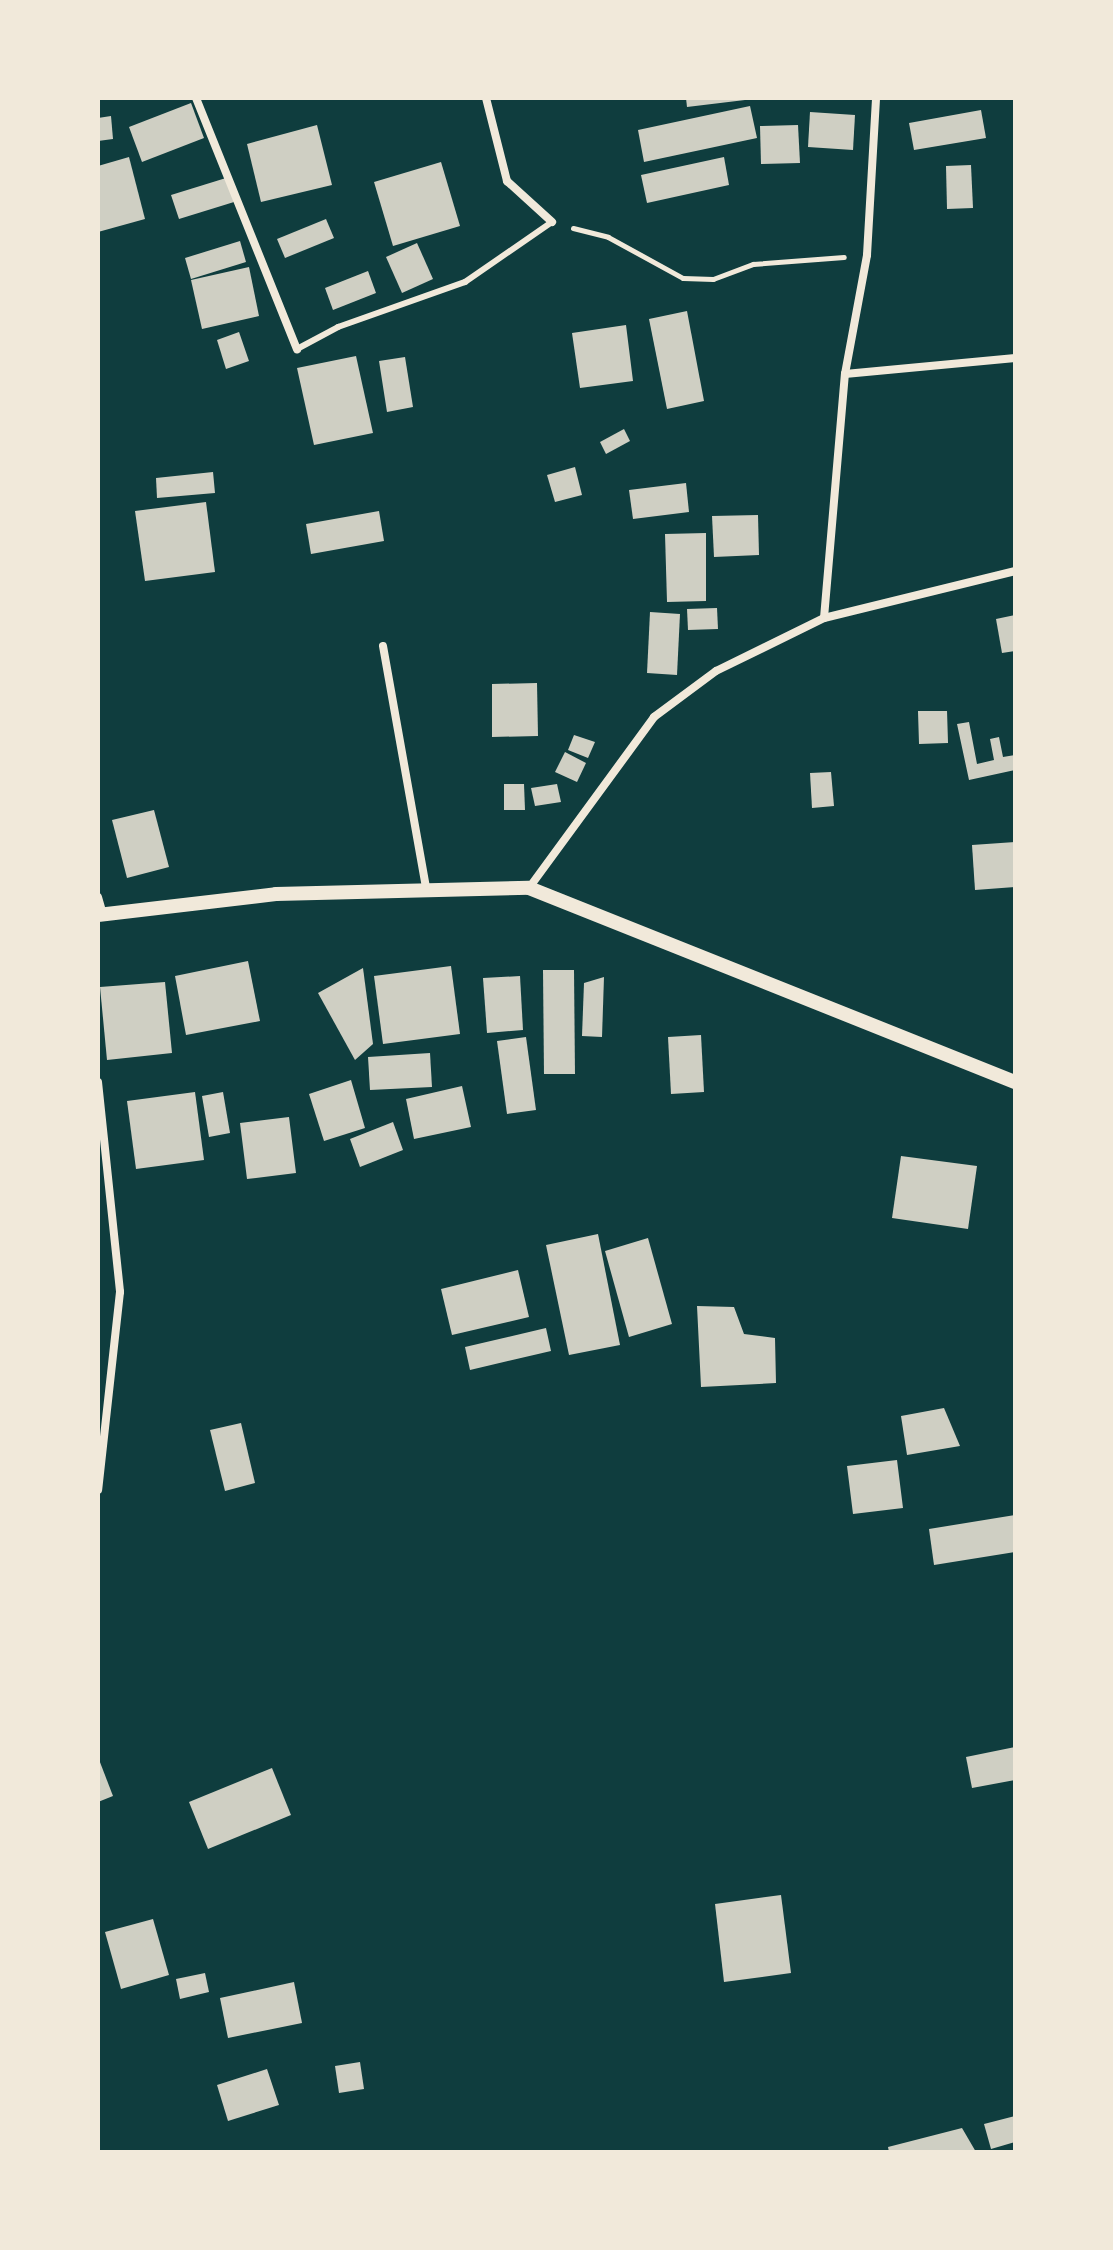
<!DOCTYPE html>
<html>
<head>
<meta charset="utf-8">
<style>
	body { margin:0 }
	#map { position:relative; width:1113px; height:2250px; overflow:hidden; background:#0f3d3e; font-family:"Fira Sans",sans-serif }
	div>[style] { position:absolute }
	.building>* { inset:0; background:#cfcfc3 }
	.path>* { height:5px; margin:-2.5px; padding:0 2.5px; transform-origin:2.5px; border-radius:2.5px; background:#f1e9da }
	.service>* { height:6px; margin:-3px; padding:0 3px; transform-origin:3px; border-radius:3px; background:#f1e9da }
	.minor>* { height:8px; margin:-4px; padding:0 4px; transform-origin:4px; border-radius:4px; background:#f1e9da }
	.tertiary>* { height:14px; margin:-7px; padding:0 7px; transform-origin:7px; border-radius:7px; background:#f1e9da }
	span { translate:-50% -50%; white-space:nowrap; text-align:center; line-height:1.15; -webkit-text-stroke:6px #f1e9da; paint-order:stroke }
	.frame { position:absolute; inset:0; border:100px solid #f1e9da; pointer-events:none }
</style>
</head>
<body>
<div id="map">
	<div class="building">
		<i style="clip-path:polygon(686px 98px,745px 98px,745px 100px,687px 107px)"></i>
		<i style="clip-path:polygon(191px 103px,204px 138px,142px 162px,129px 127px)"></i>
		<i style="clip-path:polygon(750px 106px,757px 138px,644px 162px,638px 130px)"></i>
		<i style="clip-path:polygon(981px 110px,986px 138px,914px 150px,909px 123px)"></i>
		<i style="clip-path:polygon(810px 112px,855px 115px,853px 150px,808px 147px)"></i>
		<i style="clip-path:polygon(111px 116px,113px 139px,98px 141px,98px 118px)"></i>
		<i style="clip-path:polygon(317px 125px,332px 185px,261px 202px,247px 144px)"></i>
		<i style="clip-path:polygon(798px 125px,800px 163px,761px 164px,760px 126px)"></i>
		<i style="clip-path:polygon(129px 157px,145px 219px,98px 232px,98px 166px)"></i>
		<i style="clip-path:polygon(724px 157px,729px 185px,647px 203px,641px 175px)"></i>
		<i style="clip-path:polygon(441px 162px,460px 226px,393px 246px,374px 182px)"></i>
		<i style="clip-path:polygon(971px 165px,973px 208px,947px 209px,946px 166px)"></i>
		<i style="clip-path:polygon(226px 178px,234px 202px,179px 219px,171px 195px)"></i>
		<i style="clip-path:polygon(326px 219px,334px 238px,285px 258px,277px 239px)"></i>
		<i style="clip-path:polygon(240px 241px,246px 262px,191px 279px,185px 258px)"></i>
		<i style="clip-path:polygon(417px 243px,433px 279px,402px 293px,386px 257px)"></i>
		<i style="clip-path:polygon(249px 267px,259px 316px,202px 329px,191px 280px)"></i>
		<i style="clip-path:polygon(368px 271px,376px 293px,333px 310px,325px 288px)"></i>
		<i style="clip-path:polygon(687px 311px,704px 401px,667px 409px,649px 319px)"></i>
		<i style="clip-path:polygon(626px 325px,633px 381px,580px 388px,572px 333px)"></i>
		<i style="clip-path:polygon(239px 332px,249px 361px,226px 369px,217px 340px)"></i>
		<i style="clip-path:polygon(356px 356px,373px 433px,314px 445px,297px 368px)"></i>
		<i style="clip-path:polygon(405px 357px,413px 407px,387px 412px,379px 361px)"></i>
		<i style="clip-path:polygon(624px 429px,630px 441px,606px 454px,600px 442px)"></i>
		<i style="clip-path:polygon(575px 467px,582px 495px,555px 502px,547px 475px)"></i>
		<i style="clip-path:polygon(213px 472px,215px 493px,157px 498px,156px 478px)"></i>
		<i style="clip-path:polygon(686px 483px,689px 512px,633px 519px,629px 490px)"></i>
		<i style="clip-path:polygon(206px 502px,215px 572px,145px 581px,135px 511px)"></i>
		<i style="clip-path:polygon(379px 511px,384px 541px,311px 554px,306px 524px)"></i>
		<i style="clip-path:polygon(758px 515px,759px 555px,714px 557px,712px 516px)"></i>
		<i style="clip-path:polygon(706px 533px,706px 601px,667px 602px,665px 534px)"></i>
		<i style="clip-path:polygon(717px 608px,718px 629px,688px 630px,687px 609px)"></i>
		<i style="clip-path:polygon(650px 612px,680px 614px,677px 675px,647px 673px)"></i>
		<i style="clip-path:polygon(1015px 615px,1015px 651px,1002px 653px,996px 619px)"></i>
		<i style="clip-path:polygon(537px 683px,538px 736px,492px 737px,492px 684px)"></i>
		<i style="clip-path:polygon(918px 711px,947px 711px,948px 743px,919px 744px)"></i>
		<i style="clip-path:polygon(969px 722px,977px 764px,994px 760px,990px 739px,999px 737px,1003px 757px,1015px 755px,1015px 770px,969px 780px,957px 724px)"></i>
		<i style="clip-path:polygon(574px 735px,595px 742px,588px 758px,568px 750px)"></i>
		<i style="clip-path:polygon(565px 752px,586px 763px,577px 782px,555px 772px)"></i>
		<i style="clip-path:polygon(831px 772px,834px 806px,812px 808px,810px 773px)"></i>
		<i style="clip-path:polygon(504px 784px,524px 784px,525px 810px,504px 810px)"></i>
		<i style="clip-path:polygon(557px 784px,561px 802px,535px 806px,531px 788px)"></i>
		<i style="clip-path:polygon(154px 810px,169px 867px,127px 878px,112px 820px)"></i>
		<i style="clip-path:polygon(1015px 842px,1015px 887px,975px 890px,972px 845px)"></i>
		<i style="clip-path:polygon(248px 961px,260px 1021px,186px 1035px,175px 976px)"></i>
		<i style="clip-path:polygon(451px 966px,460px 1034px,383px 1044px,374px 976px)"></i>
		<i style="clip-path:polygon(363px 968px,373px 1044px,355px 1060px,318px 993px)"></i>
		<i style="clip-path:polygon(543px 970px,574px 970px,575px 1074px,544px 1074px)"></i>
		<i style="clip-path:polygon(520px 976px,523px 1030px,487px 1033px,483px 978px)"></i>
		<i style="clip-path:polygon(604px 977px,602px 1037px,582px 1036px,584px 983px)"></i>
		<i style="clip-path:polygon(165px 982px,172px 1053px,107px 1060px,100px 987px)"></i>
		<i style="clip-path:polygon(701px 1035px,704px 1092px,671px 1094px,668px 1037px)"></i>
		<i style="clip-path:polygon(526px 1037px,536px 1110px,507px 1114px,497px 1041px)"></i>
		<i style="clip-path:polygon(430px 1053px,432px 1087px,370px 1090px,368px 1057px)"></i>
		<i style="clip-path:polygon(351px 1080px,365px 1128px,324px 1141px,309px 1094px)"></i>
		<i style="clip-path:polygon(462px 1086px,471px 1127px,414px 1139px,406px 1099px)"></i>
		<i style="clip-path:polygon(195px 1092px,204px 1160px,136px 1169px,127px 1101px)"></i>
		<i style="clip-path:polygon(223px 1092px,230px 1133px,209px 1137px,202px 1096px)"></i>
		<i style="clip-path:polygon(289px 1117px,296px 1173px,247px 1179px,240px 1123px)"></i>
		<i style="clip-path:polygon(393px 1122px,403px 1150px,360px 1167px,350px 1139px)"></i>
		<i style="clip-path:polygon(901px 1156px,977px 1166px,968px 1229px,892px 1218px)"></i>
		<i style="clip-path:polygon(598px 1234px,620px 1345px,569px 1355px,546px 1245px)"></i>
		<i style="clip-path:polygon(648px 1238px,672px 1324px,629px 1337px,605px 1251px)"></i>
		<i style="clip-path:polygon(518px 1270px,529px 1317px,452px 1335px,441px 1289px)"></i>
		<i style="clip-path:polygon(697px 1306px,734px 1307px,744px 1334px,775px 1338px,776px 1383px,701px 1387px)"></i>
		<i style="clip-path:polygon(546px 1328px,551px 1351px,470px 1370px,465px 1347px)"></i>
		<i style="clip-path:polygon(944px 1408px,960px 1446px,907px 1455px,901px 1416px)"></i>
		<i style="clip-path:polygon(241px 1423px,255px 1483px,225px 1491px,210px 1430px)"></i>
		<i style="clip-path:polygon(897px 1460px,903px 1508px,853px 1514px,847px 1466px)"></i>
		<i style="clip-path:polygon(1015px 1515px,1015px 1552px,934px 1565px,929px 1529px)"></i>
		<i style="clip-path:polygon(1015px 1747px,1015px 1780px,972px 1788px,966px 1757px)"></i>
		<i style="clip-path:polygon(98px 1757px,113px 1796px,98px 1802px)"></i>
		<i style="clip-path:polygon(272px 1768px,291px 1815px,208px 1849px,189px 1802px)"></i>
		<i style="clip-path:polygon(781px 1895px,791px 1973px,724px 1982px,715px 1904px)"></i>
		<i style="clip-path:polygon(153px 1919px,169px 1975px,121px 1989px,105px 1932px)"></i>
		<i style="clip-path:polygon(205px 1973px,209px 1992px,180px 1999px,176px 1979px)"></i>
		<i style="clip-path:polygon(294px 1982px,302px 2023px,228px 2038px,220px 1998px)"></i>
		<i style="clip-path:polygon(360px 2062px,364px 2089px,339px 2093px,335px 2066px)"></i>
		<i style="clip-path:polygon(267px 2069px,279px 2105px,228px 2121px,217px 2085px)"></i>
		<i style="clip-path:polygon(1015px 2116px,1015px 2142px,991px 2149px,984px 2124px)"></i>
		<i style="clip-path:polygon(962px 2128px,976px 2152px,889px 2152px,888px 2147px)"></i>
	</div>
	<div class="path">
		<i style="left:573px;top:228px;width:36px;rotate:14deg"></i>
		<i style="left:608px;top:237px;width:85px;rotate:28.7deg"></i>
		<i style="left:683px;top:278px;width:30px;rotate:2deg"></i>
		<i style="left:713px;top:279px;width:43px;rotate:-20.6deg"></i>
		<i style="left:753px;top:264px;width:91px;rotate:-4.4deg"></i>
	</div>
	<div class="service">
		<i style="left:297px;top:349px;width:47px;rotate:-28.2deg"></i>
		<i style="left:338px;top:327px;width:135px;rotate:-19.5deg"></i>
		<i style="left:465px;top:282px;width:106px;rotate:-34.6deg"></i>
	</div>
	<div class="minor">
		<i style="left:196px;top:98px;width:271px;rotate:68.1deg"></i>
		<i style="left:486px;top:98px;width:86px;rotate:75.8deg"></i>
		<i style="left:507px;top:181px;width:61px;rotate:42.3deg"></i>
		<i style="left:845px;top:374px;width:171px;rotate:-5.4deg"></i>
		<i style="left:824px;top:618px;width:245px;rotate:-85.1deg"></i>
		<i style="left:845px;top:374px;width:121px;rotate:-79.5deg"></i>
		<i style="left:867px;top:255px;width:157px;rotate:-86.7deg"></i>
		<i style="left:383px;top:646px;width:245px;rotate:79.9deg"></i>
		<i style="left:529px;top:888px;width:212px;rotate:-53.8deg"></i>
		<i style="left:654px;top:717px;width:77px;rotate:-36.6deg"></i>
		<i style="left:716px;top:671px;width:120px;rotate:-26.1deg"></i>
		<i style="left:824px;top:618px;width:197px;rotate:-13.8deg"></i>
		<i style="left:98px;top:897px;width:18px;rotate:74deg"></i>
		<i style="left:98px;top:1082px;width:211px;rotate:84deg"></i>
		<i style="left:120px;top:1292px;width:199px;rotate:96.3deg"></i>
	</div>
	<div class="tertiary">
		<i style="left:98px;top:915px;width:179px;rotate:-6.7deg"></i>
		<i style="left:276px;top:894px;width:253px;rotate:-1.4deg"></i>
		<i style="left:529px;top:888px;width:523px;rotate:21.76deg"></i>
	</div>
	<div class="frame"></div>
</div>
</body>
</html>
